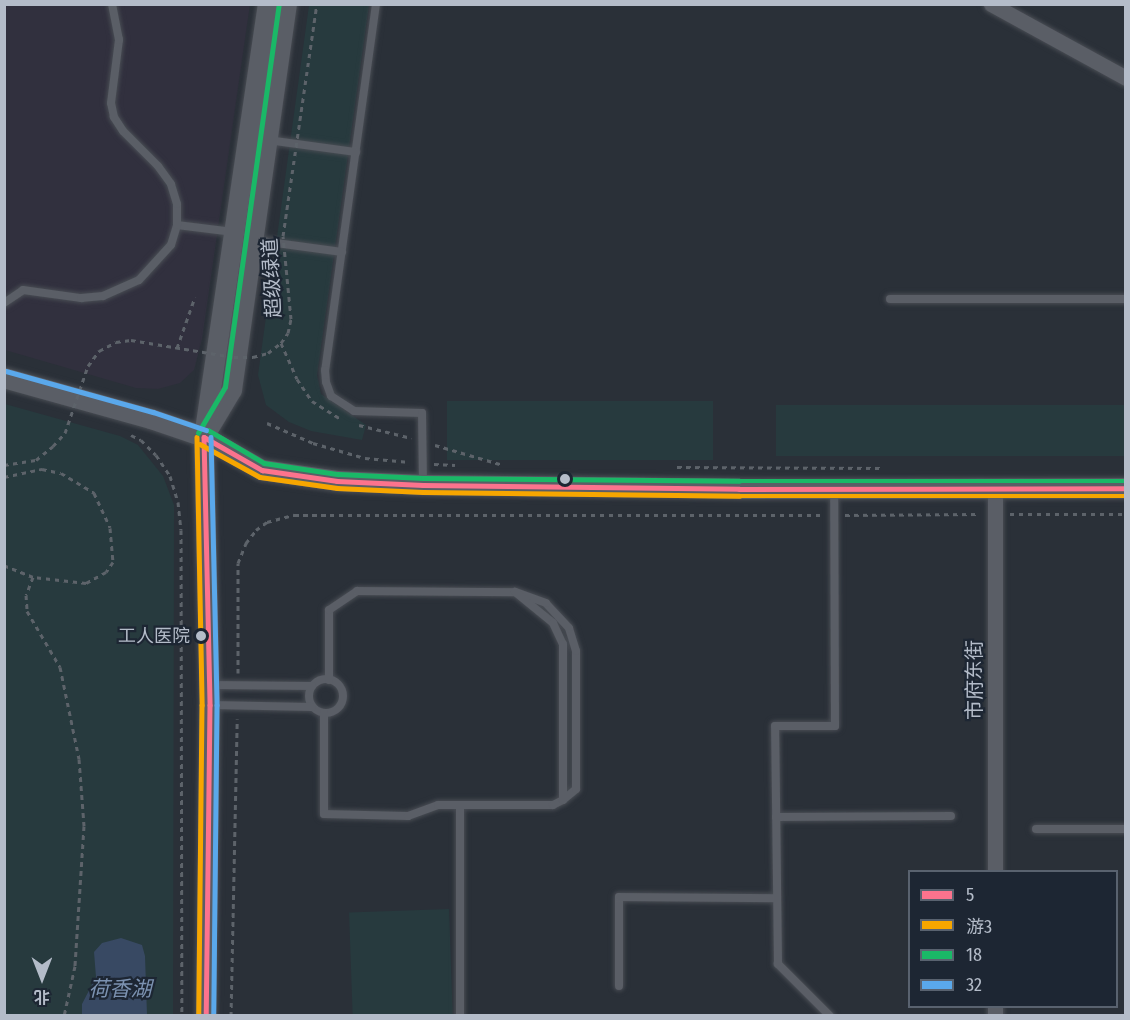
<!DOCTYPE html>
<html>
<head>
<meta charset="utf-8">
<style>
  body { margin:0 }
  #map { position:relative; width:1130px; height:1020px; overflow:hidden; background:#2a3038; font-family:"Fira Sans Condensed","Noto Sans SC",sans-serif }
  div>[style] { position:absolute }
  .medical>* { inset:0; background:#31303e }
  .green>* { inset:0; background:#273a3e; transform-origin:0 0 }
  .water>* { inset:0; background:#384963 }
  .path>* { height:3px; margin-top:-1.5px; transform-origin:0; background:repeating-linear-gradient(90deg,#5d636a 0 4.5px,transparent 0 9px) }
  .roads { filter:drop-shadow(0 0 2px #484c53) drop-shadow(0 0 2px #484c53) }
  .service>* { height:8px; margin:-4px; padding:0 4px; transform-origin:4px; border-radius:4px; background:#5a5e66 }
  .service>.ring { margin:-4px; padding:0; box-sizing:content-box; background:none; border:8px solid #5a5e66; border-radius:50% }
  .minor>* { height:15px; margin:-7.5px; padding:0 7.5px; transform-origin:7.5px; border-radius:7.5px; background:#5a5e66 }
  .tertiary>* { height:20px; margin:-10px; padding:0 10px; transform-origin:10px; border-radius:10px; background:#5a5e66 }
  .path-bridge>* { height:3px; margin-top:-1.5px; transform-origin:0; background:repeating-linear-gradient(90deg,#5d636a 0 4.5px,transparent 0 9px) }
  .bus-1>* { height:4.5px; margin:-2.25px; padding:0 2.25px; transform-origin:2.25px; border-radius:2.25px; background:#fc738d }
  .bus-2>* { height:4.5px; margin:-2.25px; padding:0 2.25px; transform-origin:2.25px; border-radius:2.25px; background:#f7a600 }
  .bus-3>* { height:4.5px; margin:-2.25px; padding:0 2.25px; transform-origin:2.25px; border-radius:2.25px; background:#1ab867 }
  .bus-4>* { height:4.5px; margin:-2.25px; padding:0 2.25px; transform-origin:2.25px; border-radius:2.25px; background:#5aa8eb }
  .dots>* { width:16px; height:16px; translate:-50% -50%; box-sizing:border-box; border:3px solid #1d2633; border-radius:50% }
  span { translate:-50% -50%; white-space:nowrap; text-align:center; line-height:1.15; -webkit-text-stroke:4.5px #1d2633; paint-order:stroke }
  .bus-label { font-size:18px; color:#b4bcc9 }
  .right { translate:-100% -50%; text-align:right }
  .street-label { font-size:20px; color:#b4bcc9 }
  .water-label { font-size:21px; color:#7c92b1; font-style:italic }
  .frame { position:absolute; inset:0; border:6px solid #b4bcc9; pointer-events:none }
  .legend { position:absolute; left:908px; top:870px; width:210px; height:138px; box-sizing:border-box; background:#1d2633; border:2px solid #59626f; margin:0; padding:8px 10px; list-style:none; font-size:18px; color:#b4bcc9 }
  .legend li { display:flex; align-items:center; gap:12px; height:30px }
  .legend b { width:30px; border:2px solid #59626f }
  .north { position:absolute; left:12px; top:948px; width:60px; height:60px; -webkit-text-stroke:4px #1d2633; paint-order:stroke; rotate:180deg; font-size:16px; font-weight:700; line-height:24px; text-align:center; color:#b4bcc9 }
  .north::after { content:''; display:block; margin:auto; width:21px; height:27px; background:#b4bcc9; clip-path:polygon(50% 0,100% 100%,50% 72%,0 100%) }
</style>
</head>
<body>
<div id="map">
  <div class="medical">
    <i style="clip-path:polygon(4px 5px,250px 5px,202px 339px,194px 370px,180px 383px,158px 389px,136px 388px,5px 350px)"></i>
  </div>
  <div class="green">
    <i style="clip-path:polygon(309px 5px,369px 5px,317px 375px,321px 394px,366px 425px,362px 440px,311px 431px,289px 422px,266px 405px,258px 375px)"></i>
    <i style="left:447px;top:401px;width:266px;height:59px"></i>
    <i style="clip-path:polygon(5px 404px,120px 436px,138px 445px,163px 476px,174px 505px,173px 1015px,5px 1015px)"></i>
    <i style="left:776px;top:405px;width:349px;height:51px"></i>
    <i style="left:449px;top:909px;width:106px;height:100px;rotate:88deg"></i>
  </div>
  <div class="water">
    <i style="clip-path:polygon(121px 938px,142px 945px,145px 956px,147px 1015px,82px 1015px,82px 1004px,96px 977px,94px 952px,102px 943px)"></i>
  </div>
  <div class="path">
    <i style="left:281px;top:343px;width:39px;rotate:66deg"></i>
    <i style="left:297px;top:379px;width:27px;rotate:56deg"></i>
    <i style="left:312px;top:401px;width:32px;rotate:32deg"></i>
    <i style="left:177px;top:348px;width:54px;rotate:-70.6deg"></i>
    <i style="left:267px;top:423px;width:50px;rotate:23.5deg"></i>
    <i style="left:313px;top:443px;width:54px;rotate:16.1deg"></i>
    <i style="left:365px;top:458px;width:45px;rotate:5.1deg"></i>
    <i style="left:359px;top:425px;width:54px;rotate:14deg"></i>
    <i style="left:131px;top:435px;width:11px;rotate:27deg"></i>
    <i style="left:141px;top:440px;width:21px;rotate:45deg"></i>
    <i style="left:156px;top:455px;width:25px;rotate:56deg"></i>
    <i style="left:170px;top:476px;width:27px;rotate:73deg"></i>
    <i style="left:178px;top:502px;width:28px;rotate:84deg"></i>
    <i style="left:181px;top:530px;width:486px;rotate:89.9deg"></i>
    <i style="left:435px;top:445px;width:71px;rotate:16.4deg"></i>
    <i style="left:434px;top:464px;width:21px;rotate:3deg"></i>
    <i style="left:677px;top:467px;width:207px;rotate:0.3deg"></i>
    <i style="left:4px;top:477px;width:39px;rotate:-12deg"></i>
    <i style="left:42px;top:469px;width:19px;rotate:12deg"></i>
    <i style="left:61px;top:473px;width:39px;rotate:31deg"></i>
    <i style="left:94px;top:493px;width:38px;rotate:65deg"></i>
    <i style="left:110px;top:528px;width:34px;rotate:85deg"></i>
    <i style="left:113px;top:562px;width:12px;rotate:125deg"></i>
    <i style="left:106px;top:572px;width:23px;rotate:151deg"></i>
    <i style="left:86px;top:583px;width:53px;rotate:-173.5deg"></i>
    <i style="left:33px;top:577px;width:31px;rotate:-158deg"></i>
    <i style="left:1010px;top:514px;width:116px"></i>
    <i style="left:845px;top:515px;width:135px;rotate:-0.4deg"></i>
    <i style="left:33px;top:577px;width:19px;rotate:111deg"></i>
    <i style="left:26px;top:595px;width:16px;rotate:86deg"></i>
    <i style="left:27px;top:611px;width:65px;rotate:59.5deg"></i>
    <i style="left:60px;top:667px;width:94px;rotate:78.3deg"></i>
    <i style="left:79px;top:759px;width:67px;rotate:85.7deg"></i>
    <i style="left:84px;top:826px;width:140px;rotate:93.7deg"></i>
    <i style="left:75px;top:966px;width:51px;rotate:102.4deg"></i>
    <i style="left:238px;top:673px;width:110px;rotate:-90deg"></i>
    <i style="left:238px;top:563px;width:22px;rotate:-68deg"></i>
    <i style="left:246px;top:543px;width:16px;rotate:-52deg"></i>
    <i style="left:256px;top:530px;width:14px;rotate:-36deg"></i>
    <i style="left:267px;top:522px;width:28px;rotate:-15deg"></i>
    <i style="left:294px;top:515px;width:527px"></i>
    <i style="left:231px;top:1016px;width:297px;rotate:-88.8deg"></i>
  </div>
  <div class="roads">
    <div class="service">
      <i style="left:376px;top:4px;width:370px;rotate:97.9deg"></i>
      <i style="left:325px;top:370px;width:12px;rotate:85deg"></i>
      <i style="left:326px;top:382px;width:15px;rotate:70deg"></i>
      <i style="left:331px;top:396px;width:27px;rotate:33deg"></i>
      <i style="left:354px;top:411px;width:68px;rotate:1.7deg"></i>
      <i style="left:422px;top:413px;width:72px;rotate:89.2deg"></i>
      <i style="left:268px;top:140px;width:89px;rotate:7.8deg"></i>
      <i style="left:177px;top:225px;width:57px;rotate:7deg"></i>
      <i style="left:254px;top:240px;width:89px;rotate:7.8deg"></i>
      <i style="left:890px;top:299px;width:236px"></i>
      <i style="left:4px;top:303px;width:23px;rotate:-34deg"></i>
      <i style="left:23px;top:290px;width:59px;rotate:7.9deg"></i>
      <i style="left:81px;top:298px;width:22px;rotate:-5deg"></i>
      <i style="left:103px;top:296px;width:39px;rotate:-24deg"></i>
      <i style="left:139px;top:280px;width:47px;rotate:-47.6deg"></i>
      <i style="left:171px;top:245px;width:21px;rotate:-73deg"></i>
      <i style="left:177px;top:225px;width:21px;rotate:-90deg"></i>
      <i style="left:177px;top:204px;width:21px;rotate:-107deg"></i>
      <i style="left:171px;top:184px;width:22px;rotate:-126deg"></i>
      <i style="left:158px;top:166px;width:49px;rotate:-135deg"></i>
      <i style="left:123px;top:131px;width:17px;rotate:-123deg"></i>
      <i style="left:114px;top:117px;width:14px;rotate:-102deg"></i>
      <i style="left:111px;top:103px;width:64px;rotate:-82.8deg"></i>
      <i style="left:119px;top:40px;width:37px;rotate:-101deg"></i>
      <i class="ring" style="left:309px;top:679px;width:26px;height:26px"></i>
      <i style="left:329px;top:680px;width:70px;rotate:-90deg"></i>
      <i style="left:329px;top:610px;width:34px;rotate:-34deg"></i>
      <i style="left:357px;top:591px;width:158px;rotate:0.4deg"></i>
      <i style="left:212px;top:685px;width:100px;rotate:0.6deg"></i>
      <i style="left:212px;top:705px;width:100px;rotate:1.1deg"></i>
      <i style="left:324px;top:713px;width:101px;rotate:90deg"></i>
      <i style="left:324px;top:814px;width:84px;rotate:1.4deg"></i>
      <i style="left:408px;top:816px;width:32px;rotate:-20deg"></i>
      <i style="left:438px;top:805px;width:115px"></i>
      <i style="left:553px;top:805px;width:11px;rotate:-27deg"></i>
      <i style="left:563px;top:800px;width:17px;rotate:-40deg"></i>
      <i style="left:576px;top:789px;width:138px;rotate:-90deg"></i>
      <i style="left:576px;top:651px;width:24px;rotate:-107deg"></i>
      <i style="left:569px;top:628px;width:34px;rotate:-133deg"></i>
      <i style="left:546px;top:603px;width:33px;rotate:-160deg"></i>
      <i style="left:515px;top:592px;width:49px;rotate:39.2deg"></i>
      <i style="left:553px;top:623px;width:23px;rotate:65deg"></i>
      <i style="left:563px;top:644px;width:156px;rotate:90deg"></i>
      <i style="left:460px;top:805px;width:211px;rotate:90deg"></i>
      <i style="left:776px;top:817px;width:175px;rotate:-0.3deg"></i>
      <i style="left:1036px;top:829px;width:90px"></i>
      <i style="left:619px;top:986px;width:89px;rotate:-90deg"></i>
      <i style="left:619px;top:897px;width:158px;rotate:0.4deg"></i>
      <i style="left:830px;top:1016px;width:74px;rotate:-135deg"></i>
      <i style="left:778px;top:964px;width:238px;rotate:-90.7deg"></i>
      <i style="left:775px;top:726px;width:60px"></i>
      <i style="left:835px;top:726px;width:236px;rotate:-90.2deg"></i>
    </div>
    <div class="minor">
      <i style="left:991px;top:4px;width:154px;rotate:28.7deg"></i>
      <i style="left:995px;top:489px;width:383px;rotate:90deg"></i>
      <i style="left:995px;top:1006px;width:10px;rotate:90deg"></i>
    </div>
    <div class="tertiary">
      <i style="left:4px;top:378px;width:153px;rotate:15.6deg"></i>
      <i style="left:151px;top:419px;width:56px;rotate:18.8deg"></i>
      <i style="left:204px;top:437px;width:67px;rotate:29.6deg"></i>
      <i style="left:262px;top:470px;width:76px;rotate:8.3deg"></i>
      <i style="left:337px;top:481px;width:86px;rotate:2.7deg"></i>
      <i style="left:423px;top:485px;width:316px;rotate:0.7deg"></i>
      <i style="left:739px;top:489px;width:387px;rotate:-0.1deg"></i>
      <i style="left:208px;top:430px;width:47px;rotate:-59deg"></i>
      <i style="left:232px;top:390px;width:390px;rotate:-81.9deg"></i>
      <i style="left:206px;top:1016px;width:311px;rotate:-89.3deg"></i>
      <i style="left:210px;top:705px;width:268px;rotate:-91.3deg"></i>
      <i style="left:204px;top:437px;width:438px;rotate:-81.6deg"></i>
    </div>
  </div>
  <div class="path-bridge">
    <i style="left:4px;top:465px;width:32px;rotate:-9deg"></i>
    <i style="left:36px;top:460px;width:22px;rotate:-39deg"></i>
    <i style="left:53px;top:446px;width:18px;rotate:-47deg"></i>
    <i style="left:65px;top:433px;width:71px;rotate:-71.1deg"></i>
    <i style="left:88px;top:366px;width:19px;rotate:-54deg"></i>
    <i style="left:99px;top:351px;width:19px;rotate:-28deg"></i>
    <i style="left:116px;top:342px;width:15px;rotate:-8deg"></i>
    <i style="left:131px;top:340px;width:104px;rotate:9.4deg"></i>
    <i style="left:234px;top:357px;width:19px"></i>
    <i style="left:253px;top:357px;width:16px;rotate:-15deg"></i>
    <i style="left:268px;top:353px;width:16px;rotate:-38deg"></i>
    <i style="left:281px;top:343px;width:12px;rotate:-55deg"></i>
    <i style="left:288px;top:333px;width:14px;rotate:-78deg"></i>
    <i style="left:291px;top:319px;width:83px;rotate:-95.5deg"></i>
    <i style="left:283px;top:236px;width:234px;rotate:-81.7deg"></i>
  </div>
  <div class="bus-1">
    <i style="left:204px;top:437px;width:67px;rotate:29.6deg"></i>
    <i style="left:262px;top:470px;width:76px;rotate:8.3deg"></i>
    <i style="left:337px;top:481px;width:86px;rotate:2.7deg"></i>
    <i style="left:423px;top:485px;width:316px;rotate:0.7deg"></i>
    <i style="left:739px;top:489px;width:387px;rotate:-0.1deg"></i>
    <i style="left:204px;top:437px;width:268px;rotate:88.7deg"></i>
    <i style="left:210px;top:705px;width:311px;rotate:90.7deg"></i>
  </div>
  <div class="bus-2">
    <i style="left:197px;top:437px;width:268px;rotate:88.9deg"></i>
    <i style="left:202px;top:705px;width:311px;rotate:90.6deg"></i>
    <i style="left:200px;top:444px;width:68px;rotate:28.8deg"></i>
    <i style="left:260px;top:477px;width:78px;rotate:8.1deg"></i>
    <i style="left:337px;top:488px;width:86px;rotate:2.7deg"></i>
    <i style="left:423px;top:492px;width:316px;rotate:0.7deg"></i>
    <i style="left:739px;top:496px;width:387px"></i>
  </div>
  <div class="bus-3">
    <i style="left:208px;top:430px;width:65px;rotate:30.5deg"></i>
    <i style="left:264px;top:463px;width:75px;rotate:8.5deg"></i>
    <i style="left:338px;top:474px;width:85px;rotate:2.7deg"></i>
    <i style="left:423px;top:478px;width:316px;rotate:0.5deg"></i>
    <i style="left:739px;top:481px;width:387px"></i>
    <i style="left:198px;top:433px;width:53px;rotate:-59.6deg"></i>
    <i style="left:225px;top:387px;width:387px;rotate:-82deg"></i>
  </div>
  <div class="bus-4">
    <i style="left:6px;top:371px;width:153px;rotate:15.6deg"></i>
    <i style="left:153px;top:412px;width:56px;rotate:18.8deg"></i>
    <i style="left:211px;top:437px;width:268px;rotate:88.7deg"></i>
    <i style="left:217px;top:705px;width:311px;rotate:90.6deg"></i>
  </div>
  <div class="dots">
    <i style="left:565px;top:479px;background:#b4bcc9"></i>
    <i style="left:201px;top:636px;background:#b4bcc9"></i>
  </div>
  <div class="bus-label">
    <span class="right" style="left:190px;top:636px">工人医院</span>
  </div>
  <div class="street-label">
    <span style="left:272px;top:278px;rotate:-93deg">超级绿道</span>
    <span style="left:974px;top:680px;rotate:-90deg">市府东街</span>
  </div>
  <div class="water-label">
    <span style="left:120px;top:989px">荷香湖</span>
  </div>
  <div class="frame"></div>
  <ul class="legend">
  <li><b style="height:8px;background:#fc738d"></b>5</li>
  <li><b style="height:8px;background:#f7a600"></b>游3</li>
  <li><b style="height:8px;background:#1ab867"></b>18</li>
  <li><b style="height:8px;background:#5aa8eb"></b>32</li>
  </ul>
  <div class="north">北</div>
</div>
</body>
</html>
